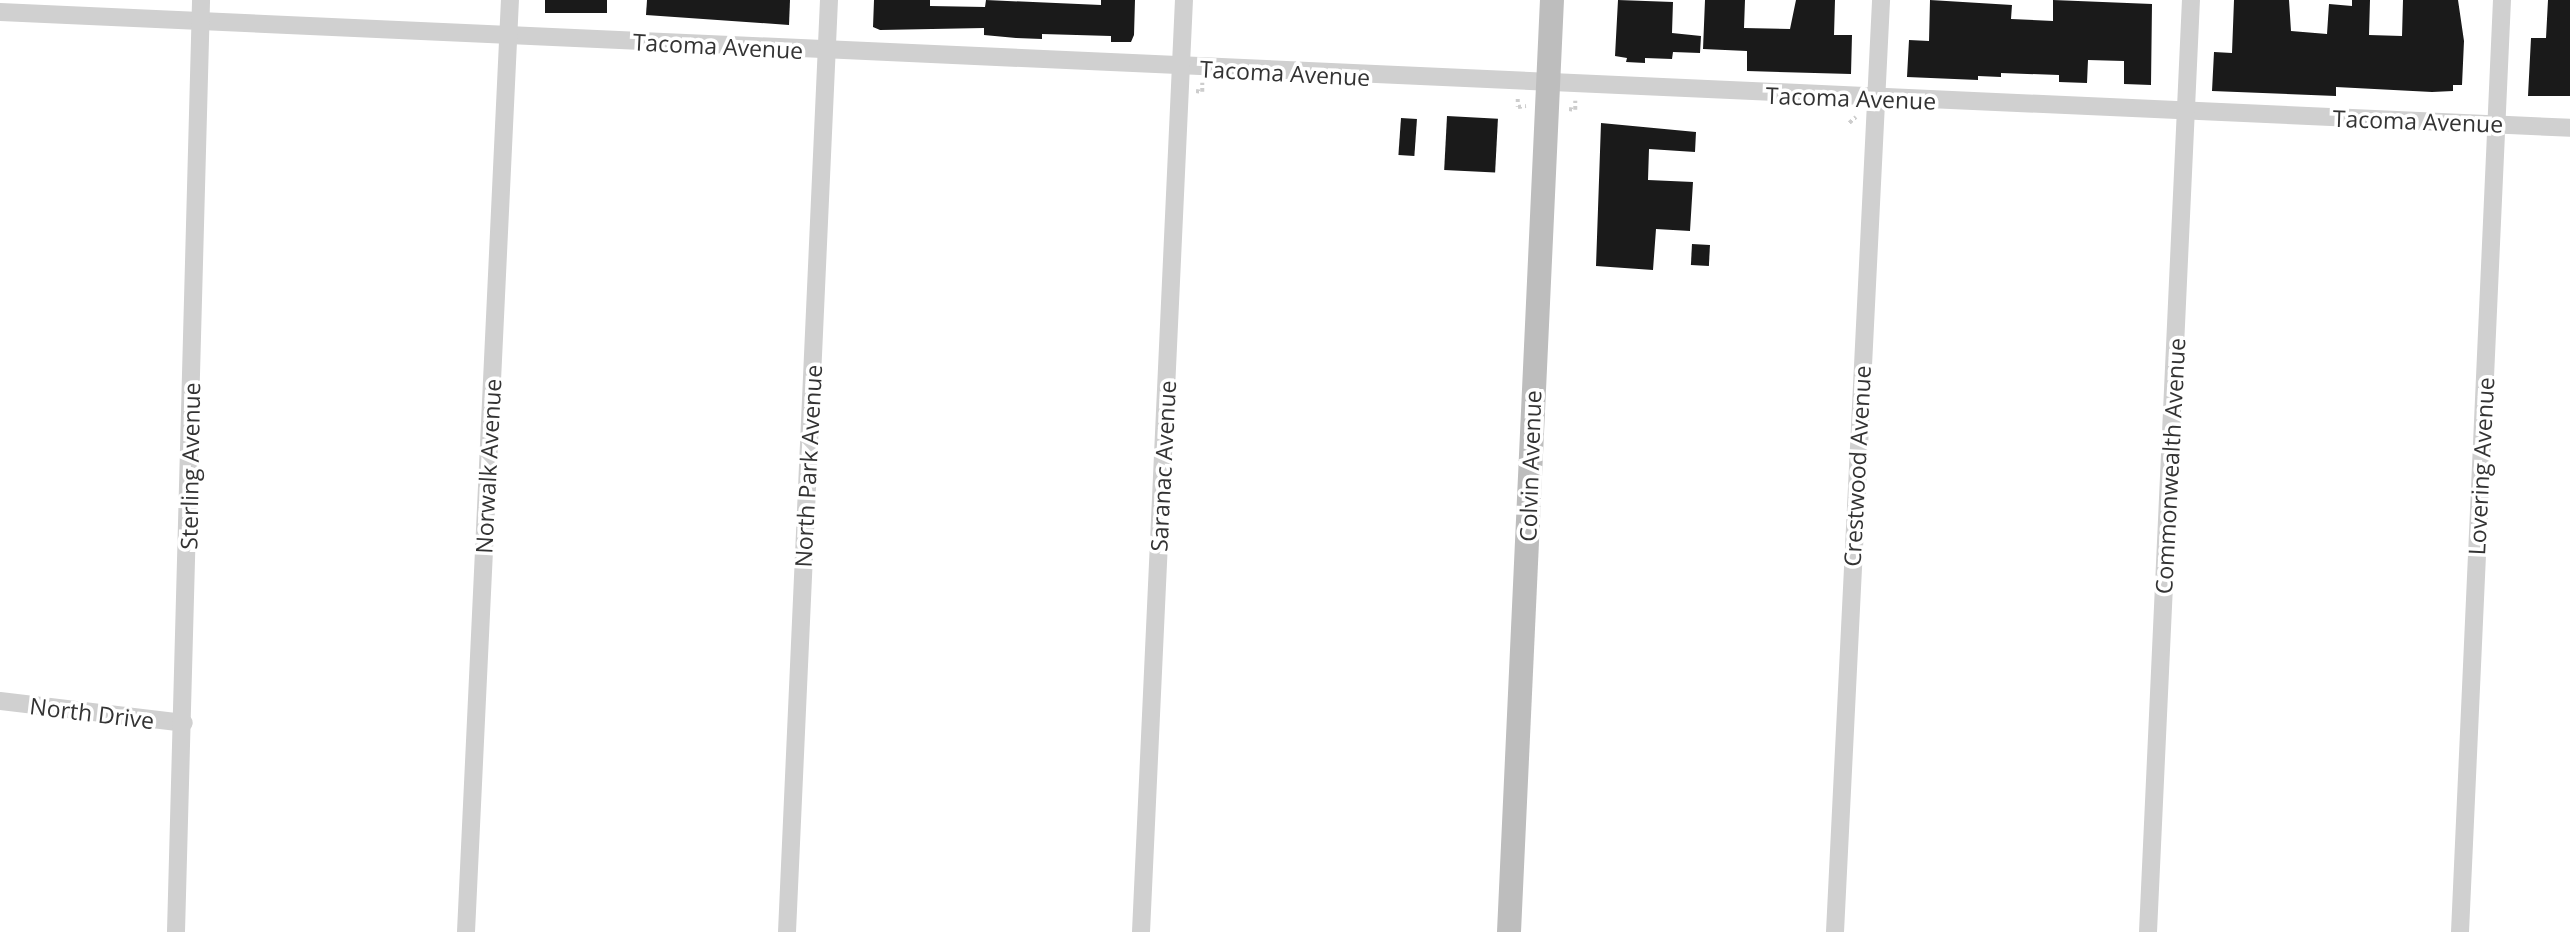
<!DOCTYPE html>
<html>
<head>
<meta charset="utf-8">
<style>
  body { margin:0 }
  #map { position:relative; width:2570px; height:932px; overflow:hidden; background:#fff; font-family:"Open Sans",sans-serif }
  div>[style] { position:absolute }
  .building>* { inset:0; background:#1a1a1a; transform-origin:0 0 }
  .path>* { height:3.5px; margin-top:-1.75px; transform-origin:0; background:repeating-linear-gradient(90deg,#cdcdcd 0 3.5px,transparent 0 7px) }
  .street>* { height:18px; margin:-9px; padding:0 9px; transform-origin:9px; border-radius:9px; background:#d0d0d0 }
  .secondary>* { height:24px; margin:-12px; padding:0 12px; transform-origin:12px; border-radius:12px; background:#bdbdbd }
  span { translate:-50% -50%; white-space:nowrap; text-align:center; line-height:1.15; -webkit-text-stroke:7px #fff; paint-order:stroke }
  .street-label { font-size:23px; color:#333 }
</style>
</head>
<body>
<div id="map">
  <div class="building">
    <i style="left:545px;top:0;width:62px;height:13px"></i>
    <i style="clip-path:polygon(647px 0,790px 0,789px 25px,646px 15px)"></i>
    <i style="clip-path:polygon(874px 0,930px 0,930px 6px,985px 7px,986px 0,1101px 5px,1101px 0,1135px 0,1134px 35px,1131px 42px,1111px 42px,1111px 36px,1042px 34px,1042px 39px,1016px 38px,984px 35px,984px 28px,880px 30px,873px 27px)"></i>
    <i style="clip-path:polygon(1618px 0,1673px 2px,1672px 33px,1701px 36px,1700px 53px,1673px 52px,1672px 59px,1645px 58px,1645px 63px,1626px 62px,1627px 58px,1615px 56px)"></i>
    <i style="clip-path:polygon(1705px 0,1745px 0,1744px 28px,1790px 29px,1796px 0,1835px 0,1834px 35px,1852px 35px,1851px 74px,1747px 71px,1747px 51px,1703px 49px)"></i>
    <i style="clip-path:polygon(1930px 0,2012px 5px,2011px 19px,2053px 21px,2053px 0,2152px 4px,2151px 85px,2124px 84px,2124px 61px,2088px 60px,2087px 83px,2059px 82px,2059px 75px,2001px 73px,2001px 77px,1978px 76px,1978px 80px,1907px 77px,1909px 40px,1929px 41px)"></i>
    <i style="clip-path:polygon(2234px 0,2289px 0,2291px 31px,2327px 34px,2329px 4px,2352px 6px,2352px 0,2370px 0,2369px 35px,2402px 36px,2403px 0,2458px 0,2464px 41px,2462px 85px,2453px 85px,2453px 91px,2432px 92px,2336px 87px,2336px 96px,2212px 91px,2214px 52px,2232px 53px)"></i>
    <i style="clip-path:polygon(2548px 0,2570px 0,2570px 96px,2528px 96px,2531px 38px,2546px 38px)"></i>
    <i style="left:1447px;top:116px;width:51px;height:54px;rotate:3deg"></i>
    <i style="left:1401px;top:118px;width:16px;height:37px;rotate:4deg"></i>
    <i style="clip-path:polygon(1601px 123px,1696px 132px,1695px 152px,1649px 149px,1648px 180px,1693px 182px,1690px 231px,1656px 229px,1653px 270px,1596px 266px)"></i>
    <i style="left:1692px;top:244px;width:18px;height:21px;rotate:3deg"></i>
  </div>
  <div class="path">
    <i style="left:1196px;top:91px;width:6px;rotate:9deg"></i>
    <i style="left:1202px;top:92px;width:9px;rotate:-90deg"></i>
    <i style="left:1518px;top:99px;width:8px;rotate:90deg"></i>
    <i style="left:1518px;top:107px;width:8px;rotate:-7deg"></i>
    <i style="left:1569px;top:109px;width:6px;rotate:9deg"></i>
    <i style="left:1575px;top:110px;width:9px;rotate:-90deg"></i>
    <i style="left:1849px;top:123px;width:9px;rotate:-41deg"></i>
  </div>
  <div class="street">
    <i style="left:0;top:12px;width:2573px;rotate:2.58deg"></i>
    <i style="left:0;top:701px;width:185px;rotate:6.8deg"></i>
    <i style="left:176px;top:932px;width:932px;rotate:-88.46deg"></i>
    <i style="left:466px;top:932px;width:933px;rotate:-87.3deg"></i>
    <i style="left:787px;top:932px;width:933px;rotate:-87.42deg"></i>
    <i style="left:1141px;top:932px;width:933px;rotate:-87.36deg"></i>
    <i style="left:1835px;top:932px;width:933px;rotate:-87.17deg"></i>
    <i style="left:2148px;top:932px;width:933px;rotate:-87.36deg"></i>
    <i style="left:2460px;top:932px;width:933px;rotate:-87.42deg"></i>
  </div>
  <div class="secondary">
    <i style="left:1509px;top:932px;width:933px;rotate:-87.36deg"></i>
  </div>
  <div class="street-label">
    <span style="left:718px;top:46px;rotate:3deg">Tacoma Avenue</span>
    <span style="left:1285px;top:73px;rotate:3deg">Tacoma Avenue</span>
    <span style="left:1851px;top:98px;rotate:2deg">Tacoma Avenue</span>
    <span style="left:2418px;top:121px;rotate:2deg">Tacoma Avenue</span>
    <span style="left:190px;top:466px;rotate:-89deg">Sterling Avenue</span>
    <span style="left:488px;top:466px;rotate:-87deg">Norwalk Avenue</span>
    <span style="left:808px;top:466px;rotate:-87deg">North Park Avenue</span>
    <span style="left:1163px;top:466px;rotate:-87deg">Saranac Avenue</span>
    <span style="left:1530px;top:466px;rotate:-88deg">Colvin Avenue</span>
    <span style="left:1857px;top:466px;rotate:-87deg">Crestwood Avenue</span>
    <span style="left:2170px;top:466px;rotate:-87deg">Commonwealth Avenue</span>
    <span style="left:2481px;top:466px;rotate:-87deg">Lovering Avenue</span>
    <span style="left:92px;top:713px;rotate:7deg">North Drive</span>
  </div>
</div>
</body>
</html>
